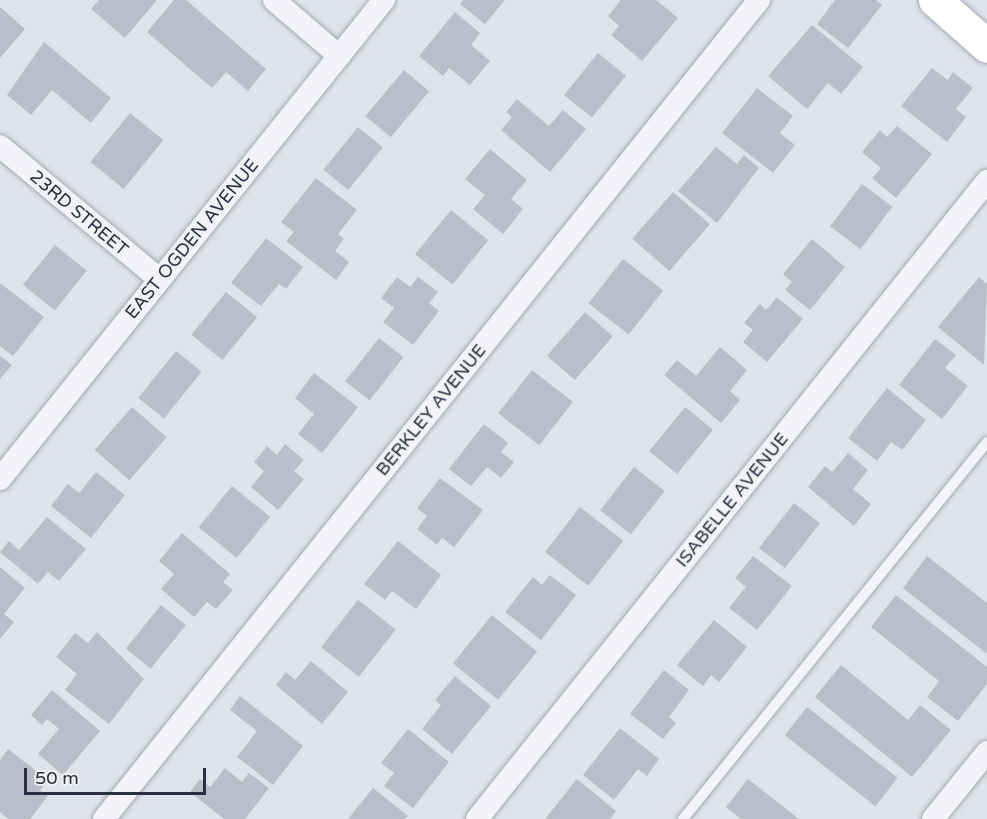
<!DOCTYPE html>
<html>
<head>
<meta charset="utf-8">
<style>
  body { margin:0 }
  #map { position:relative; width:987px; height:819px; overflow:hidden; background:#e0e3ea; font-family:"Varela Round",sans-serif }
  div>[style] { position:absolute }
  .building>* { inset:0; background:#babeca; transform-origin:0 0 }
  .roads { filter:drop-shadow(0 0 2px #a5a9b4) drop-shadow(0 0 2px #a5a9b4) }
  .lane>* { height:10px; margin:-5px; padding:0 5px; transform-origin:5px; border-radius:5px; background:#f3f4f8 }
  .street>* { height:22px; margin:-11px; padding:0 11px; transform-origin:11px; border-radius:11px; background:#f3f4f8 }
  .primary>* { height:33px; margin:-16.5px; padding:0 16.5px; transform-origin:16.5px; border-radius:16.5px; background:#fff }
  span { translate:-50% -50%; white-space:nowrap; text-align:center; line-height:1.15; -webkit-text-stroke:4.5px #f0f2f7; paint-order:stroke }
  .street-label { font-size:18px; color:#282f42 }
  .scale { position:absolute; left:24px; top:768px; width:182px; height:27px; box-sizing:border-box; border:3px solid #282f42; border-top:0; padding-left:8px; font-size:18px; line-height:21px; white-space:nowrap; color:#282f42; -webkit-text-stroke:4px #f0f2f7; paint-order:stroke }
</style>
</head>
<body>
<div id="map">
  <div class="building">
    <i style="clip-path:polygon(99px 0,157px 0,125px 38px,91px 9px)"></i>
    <i style="clip-path:polygon(174px 0,186px 0,266px 69px,248px 91px,226px 72px,212px 88px,147px 32px)"></i>
    <i style="clip-path:polygon(463px 0,505px 0,485px 24px,460px 4px)"></i>
    <i style="clip-path:polygon(621px 0,656px 0,678px 18px,642px 61px,611px 35px,619px 26px,608px 16px)"></i>
    <i style="clip-path:polygon(835px 0,876px 0,882px 5px,848px 48px,817px 24px)"></i>
    <i style="clip-path:polygon(0 7px,25px 29px,0 58px)"></i>
    <i style="clip-path:polygon(455px 12px,480px 33px,471px 45px,490px 61px,470px 85px,449px 68px,443px 76px,419px 56px)"></i>
    <i style="clip-path:polygon(812px 25px,863px 67px,841px 94px,828px 83px,807px 109px,768px 76px)"></i>
    <i style="clip-path:polygon(44px 42px,111px 98px,91px 123px,52px 90px,31px 115px,7px 95px)"></i>
    <i style="left:598px;top:53px;width:36px;height:54px;rotate:39deg"></i>
    <i style="clip-path:polygon(932px 68px,948px 80px,953px 72px,973px 88px,956px 109px,966px 117px,947px 142px,901px 106px)"></i>
    <i style="left:404px;top:70px;width:33px;height:60px;rotate:40deg"></i>
    <i style="clip-path:polygon(757px 88px,793px 116px,780px 133px,795px 145px,773px 173px,722px 133px)"></i>
    <i style="clip-path:polygon(517px 99px,549px 126px,563px 110px,586px 129px,550px 172px,501px 130px,512px 117px,506px 112px)"></i>
    <i style="left:130px;top:113px;width:43px;height:63px;rotate:39deg"></i>
    <i style="clip-path:polygon(897px 126px,932px 154px,896px 198px,872px 178px,881px 168px,862px 152px,880px 130px,887px 137px)"></i>
    <i style="left:358px;top:127px;width:32px;height:55px;rotate:39deg"></i>
    <i style="clip-path:polygon(716px 147px,737px 164px,744px 155px,759px 168px,717px 223px,678px 191px)"></i>
    <i style="clip-path:polygon(490px 149px,527px 180px,511px 199px,523px 209px,503px 234px,473px 209px,485px 195px,465px 179px)"></i>
    <i style="clip-path:polygon(316px 178px,357px 210px,338px 234px,344px 239px,335px 251px,349px 262px,336px 280px,286px 241px,294px 232px,281px 222px)"></i>
    <i style="left:862px;top:184px;width:38px;height:53px;rotate:37deg"></i>
    <i style="left:673px;top:192px;width:49px;height:62px;rotate:41deg"></i>
    <i style="left:451px;top:210px;width:48px;height:57px;rotate:39deg"></i>
    <i style="clip-path:polygon(266px 238px,303px 267px,286px 289px,279px 284px,261px 306px,231px 283px)"></i>
    <i style="clip-path:polygon(812px 239px,845px 267px,810px 310px,785px 290px,792px 282px,783px 274px)"></i>
    <i style="left:55px;top:245px;width:41px;height:51px;rotate:39deg"></i>
    <i style="left:623px;top:259px;width:51px;height:56px;rotate:38deg"></i>
    <i style="clip-path:polygon(397px 277px,410px 287px,418px 277px,438px 292px,429px 303px,439px 311px,413px 345px,383px 322px,394px 308px,381px 298px)"></i>
    <i style="clip-path:polygon(979px 277px,987px 284px,984px 365px,938px 327px)"></i>
    <i style="clip-path:polygon(0 283px,44px 317px,13px 356px,0 346px)"></i>
    <i style="left:226px;top:292px;width:40px;height:55px;rotate:39deg"></i>
    <i style="clip-path:polygon(777px 297px,803px 319px,767px 362px,743px 342px,753px 330px,744px 323px,760px 304px,766px 310px)"></i>
    <i style="left:585px;top:312px;width:37px;height:58px;rotate:41deg"></i>
    <i style="left:379px;top:338px;width:31px;height:55px;rotate:38deg"></i>
    <i style="clip-path:polygon(935px 339px,956px 355px,945px 368px,968px 386px,942px 419px,899px 385px)"></i>
    <i style="clip-path:polygon(720px 347px,747px 370px,730px 391px,740px 400px,721px 423px,664px 375px,677px 360px,696px 376px)"></i>
    <i style="left:176px;top:351px;width:33px;height:60px;rotate:39deg"></i>
    <i style="clip-path:polygon(0 356px,12px 365px,0 379px)"></i>
    <i style="left:532px;top:370px;width:52px;height:55px;rotate:38deg"></i>
    <i style="clip-path:polygon(314px 373px,358px 407px,322px 453px,298px 434px,314px 414px,295px 398px)"></i>
    <i style="clip-path:polygon(887px 388px,926px 420px,902px 450px,891px 442px,877px 461px,848px 438px)"></i>
    <i style="left:132px;top:407px;width:46px;height:57px;rotate:41deg"></i>
    <i style="left:685px;top:407px;width:36px;height:57px;rotate:39deg"></i>
    <i style="clip-path:polygon(484px 424px,508px 443px,501px 452px,514px 462px,501px 478px,487px 467px,471px 486px,449px 469px)"></i>
    <i style="clip-path:polygon(285px 444px,304px 460px,294px 471px,304px 479px,278px 510px,251px 487px,264px 471px,254px 462px,267px 446px,277px 455px)"></i>
    <i style="clip-path:polygon(848px 453px,868px 470px,853px 489px,871px 504px,854px 526px,808px 487px,825px 466px,832px 472px)"></i>
    <i style="left:634px;top:467px;width:39px;height:55px;rotate:38deg"></i>
    <i style="clip-path:polygon(96px 472px,125px 495px,91px 538px,51px 506px,68px 484px,79px 493px)"></i>
    <i style="clip-path:polygon(440px 478px,483px 510px,454px 547px,442px 538px,437px 545px,417px 529px,427px 516px,417px 508px)"></i>
    <i style="left:232px;top:486px;width:49px;height:53px;rotate:39deg"></i>
    <i style="left:794px;top:503px;width:33px;height:57px;rotate:38deg"></i>
    <i style="left:580px;top:507px;width:55px;height:57px;rotate:38deg"></i>
    <i style="clip-path:polygon(47px 517px,86px 549px,59px 581px,48px 572px,38px 584px,0 552px,9px 541px,19px 550px)"></i>
    <i style="clip-path:polygon(182px 533px,230px 574px,223px 582px,233px 590px,216px 609px,207px 602px,194px 617px,161px 589px,174px 574px,159px 561px)"></i>
    <i style="clip-path:polygon(398px 541px,441px 575px,416px 609px,392px 591px,385px 600px,364px 584px)"></i>
    <i style="clip-path:polygon(753px 556px,792px 586px,757px 630px,729px 608px,746px 587px,735px 578px)"></i>
    <i style="clip-path:polygon(927px 556px,987px 603px,987px 654px,903px 588px)"></i>
    <i style="clip-path:polygon(0 567px,25px 588px,4px 614px,14px 622px,0 639px)"></i>
    <i style="clip-path:polygon(550px 575px,576px 595px,541px 640px,505px 612px,533px 577px,542px 585px)"></i>
    <i style="clip-path:polygon(896px 595px,987px 667px,987px 684px,958px 721px,927px 697px,939px 681px,871px 627px)"></i>
    <i style="left:358px;top:600px;width:48px;height:60px;rotate:38deg"></i>
    <i style="left:161px;top:605px;width:32px;height:56px;rotate:39deg"></i>
    <i style="left:492px;top:615px;width:58px;height:62px;rotate:39deg"></i>
    <i style="clip-path:polygon(714px 620px,747px 647px,719px 682px,711px 675px,703px 686px,677px 665px)"></i>
    <i style="clip-path:polygon(97px 632px,144px 679px,109px 724px,65px 690px,77px 674px,56px 657px,75px 633px,88px 643px)"></i>
    <i style="clip-path:polygon(311px 661px,348px 692px,322px 724px,276px 685px,286px 672px,295px 680px)"></i>
    <i style="clip-path:polygon(841px 665px,908px 720px,920px 705px,951px 730px,912px 777px,815px 697px)"></i>
    <i style="clip-path:polygon(664px 670px,689px 690px,669px 717px,676px 723px,663px 739px,630px 714px)"></i>
    <i style="clip-path:polygon(455px 676px,491px 706px,452px 754px,422px 729px,441px 705px,435px 700px)"></i>
    <i style="clip-path:polygon(52px 690px,100px 731px,63px 775px,38px 754px,59px 729px,47px 719px,42px 725px,31px 715px)"></i>
    <i style="clip-path:polygon(240px 696px,303px 746px,273px 785px,237px 757px,257px 731px,230px 710px)"></i>
    <i style="left:807px;top:707px;width:115px;height:36px;rotate:38deg"></i>
    <i style="clip-path:polygon(620px 728px,659px 759px,647px 776px,638px 769px,614px 800px,583px 775px)"></i>
    <i style="clip-path:polygon(408px 729px,449px 762px,413px 808px,384px 786px,394px 773px,381px 763px)"></i>
    <i style="clip-path:polygon(8px 749px,48px 780px,40px 790px,48px 796px,30px 819px,8px 819px,0 812px,0 760px)"></i>
    <i style="clip-path:polygon(225px 768px,242px 782px,249px 773px,269px 788px,245px 819px,224px 819px,190px 792px,200px 779px,210px 787px)"></i>
    <i style="clip-path:polygon(577px 779px,616px 811px,610px 819px,545px 819px)"></i>
    <i style="clip-path:polygon(748px 779px,799px 819px,741px 819px,726px 807px)"></i>
    <i style="clip-path:polygon(373px 788px,408px 816px,405px 819px,348px 819px)"></i>
  </div>
  <div class="roads">
    <div class="lane">
      <i style="left:683px;top:819px;width:484px;rotate:-51.1deg"></i>
    </div>
    <div class="street">
      <i style="left:274px;top:0;width:86px;rotate:40.7deg"></i>
      <i style="left:0;top:146px;width:207px;rotate:39.9deg"></i>
      <i style="left:0;top:479px;width:614px;rotate:-51.28deg"></i>
      <i style="left:104px;top:819px;width:1049px;rotate:-51.35deg"></i>
      <i style="left:477px;top:819px;width:817px;rotate:-51.36deg"></i>
      <i style="left:933px;top:819px;width:86px;rotate:-51.1deg"></i>
    </div>
    <div class="primary">
      <i style="left:935px;top:0;width:69px;rotate:41.5deg"></i>
    </div>
  </div>
  <div class="street-label">
    <span style="left:79px;top:213px;rotate:40deg">23RD STREET</span>
    <span style="left:192px;top:239px;rotate:-51deg">EAST OGDEN AVENUE</span>
    <span style="left:431px;top:410px;rotate:-51deg">BERKLEY AVENUE</span>
    <span style="left:732px;top:500px;rotate:-51deg">ISABELLE AVENUE</span>
  </div>
  <div class="scale">50 m</div>
</div>
</body>
</html>
